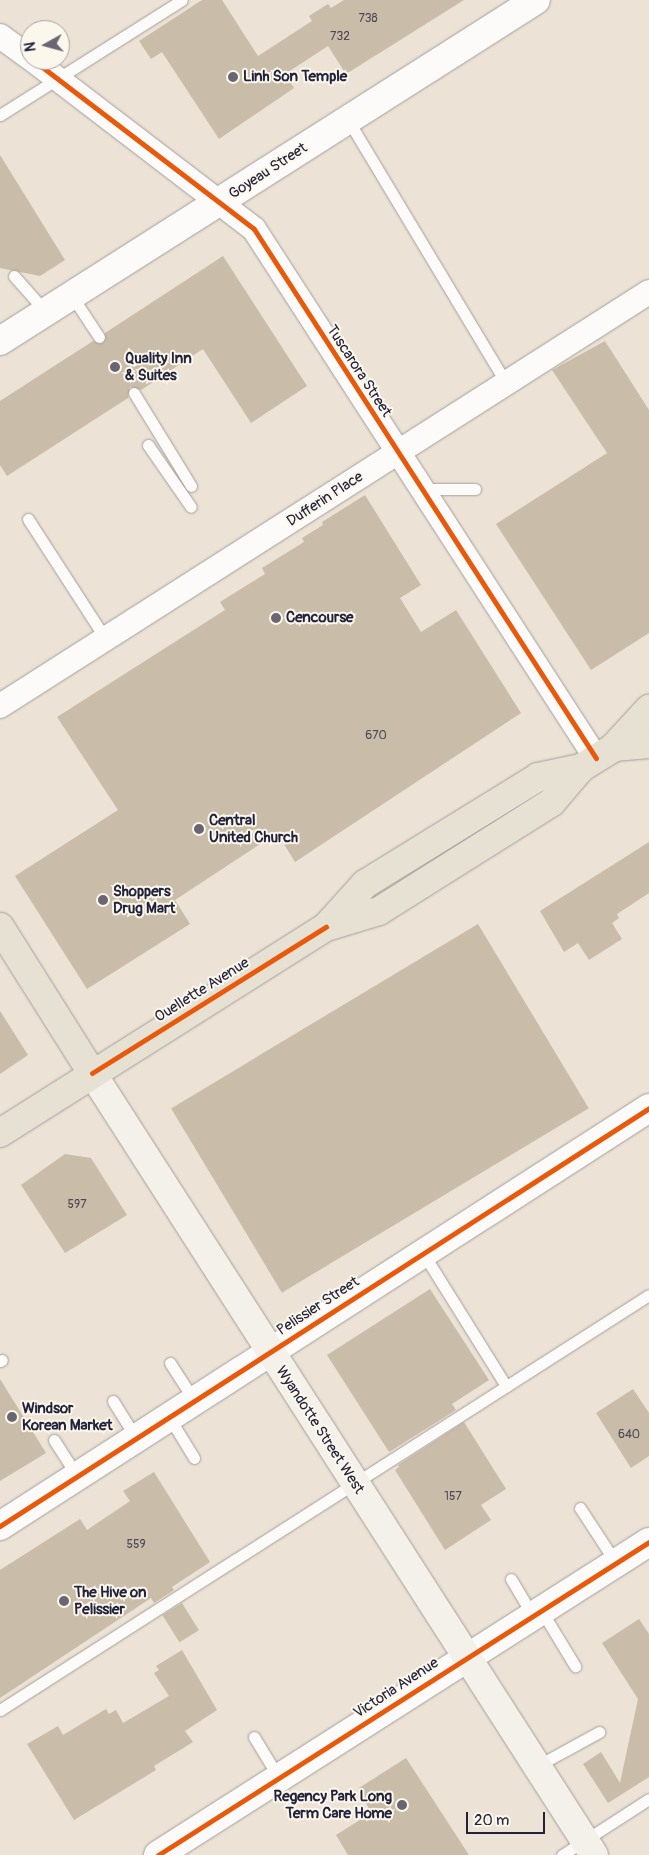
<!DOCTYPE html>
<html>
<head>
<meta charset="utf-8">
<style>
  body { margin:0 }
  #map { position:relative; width:649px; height:1855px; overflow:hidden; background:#ece2d5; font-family:Pangolin,sans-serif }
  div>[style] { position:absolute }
  .building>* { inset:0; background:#c9bca9; transform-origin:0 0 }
  .roads { filter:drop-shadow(0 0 1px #a49f9b) drop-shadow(0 0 1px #a49f9b) }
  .service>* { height:11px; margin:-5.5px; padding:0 5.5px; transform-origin:5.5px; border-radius:5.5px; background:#fcfbf9 }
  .minor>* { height:24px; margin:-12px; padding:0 12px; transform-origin:12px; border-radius:12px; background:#fcfbf9 }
  .tertiary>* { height:28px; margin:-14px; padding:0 14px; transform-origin:14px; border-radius:14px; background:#fcfbf9 }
  .secondary>* { height:28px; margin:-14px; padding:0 14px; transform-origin:14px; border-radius:14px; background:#f4f0ea }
  .primary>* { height:28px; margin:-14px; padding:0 14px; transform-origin:14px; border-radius:14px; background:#e7e1d4 }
  .cycleway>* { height:5px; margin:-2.5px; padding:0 2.5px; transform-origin:2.5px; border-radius:2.5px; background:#e8590c }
  .dots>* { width:14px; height:14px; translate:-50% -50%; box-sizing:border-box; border:2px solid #fbf7ec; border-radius:50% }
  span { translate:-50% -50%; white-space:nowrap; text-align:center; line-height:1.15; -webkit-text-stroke:4px #fbf7ec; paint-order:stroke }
  .number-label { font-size:12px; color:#4c4856 }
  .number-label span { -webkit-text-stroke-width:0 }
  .poi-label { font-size:15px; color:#22223b; font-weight:700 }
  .left { translate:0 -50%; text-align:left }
  .right { translate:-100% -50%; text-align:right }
  .street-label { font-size:15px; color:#22223b }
  .north { position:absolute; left:20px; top:20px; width:50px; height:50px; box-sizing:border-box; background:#fbf7ec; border:1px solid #a4a2a5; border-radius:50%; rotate:263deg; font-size:14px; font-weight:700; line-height:20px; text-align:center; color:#22223b }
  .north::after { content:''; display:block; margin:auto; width:18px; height:22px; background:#696571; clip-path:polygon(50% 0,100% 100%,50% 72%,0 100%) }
  .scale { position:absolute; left:466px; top:1812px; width:79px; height:22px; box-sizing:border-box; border:2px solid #22223b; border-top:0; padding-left:6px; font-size:15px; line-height:18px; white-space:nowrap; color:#22223b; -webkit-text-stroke:4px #fbf7ec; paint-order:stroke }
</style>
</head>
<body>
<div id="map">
  <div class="building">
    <i style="clip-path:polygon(202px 0,222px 0,258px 56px,312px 21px,309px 16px,328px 4px,331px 8px,344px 0,464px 0,346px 74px,328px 46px,285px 74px,294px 88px,219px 139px,162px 52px,151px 59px,139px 41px)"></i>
    <i style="clip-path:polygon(0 155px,65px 260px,40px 276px,0 268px)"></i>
    <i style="clip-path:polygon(223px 256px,307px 386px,251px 423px,203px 349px,141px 390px,130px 387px,128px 398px,7px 476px,0 465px,0 401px,93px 341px,103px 343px,105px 333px)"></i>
    <i style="clip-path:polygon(605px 341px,649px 410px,649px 633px,591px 670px,496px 524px,607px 453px,552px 370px)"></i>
    <i style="clip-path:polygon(365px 495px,421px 585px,400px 598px,421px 632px,456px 610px,521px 713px,295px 862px,277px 833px,175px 900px,190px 924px,87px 989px,15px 876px,118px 810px,57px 717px,225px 610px,220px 602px,265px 574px,262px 568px,304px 542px,302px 538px,323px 525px,322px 522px)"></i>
    <i style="clip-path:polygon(649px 842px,649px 893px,617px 914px,619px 918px,612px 923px,622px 939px,589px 960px,578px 943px,564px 952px,540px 911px)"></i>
    <i style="left:478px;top:924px;width:215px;height:358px;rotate:59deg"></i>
    <i style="clip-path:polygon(0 1011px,28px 1055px,0 1074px)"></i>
    <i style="clip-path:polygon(65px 1154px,91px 1158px,127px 1215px,65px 1253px,21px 1185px)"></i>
    <i style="clip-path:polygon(430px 1289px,489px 1380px,452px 1404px,456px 1410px,389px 1452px,327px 1355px)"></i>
    <i style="clip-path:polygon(0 1379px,46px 1453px,0 1481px)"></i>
    <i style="clip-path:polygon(633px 1389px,649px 1413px,649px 1456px,631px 1468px,596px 1413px)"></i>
    <i style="clip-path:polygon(464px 1422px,506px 1489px,481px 1505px,491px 1520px,445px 1550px,395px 1470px,399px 1467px,398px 1465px)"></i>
    <i style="clip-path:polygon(154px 1472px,210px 1562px,172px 1587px,174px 1590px,154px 1603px,151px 1598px,0 1698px,0 1570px,80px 1519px,87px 1530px,130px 1501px,123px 1491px)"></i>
    <i style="left:182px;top:1603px;width:32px;height:23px;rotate:58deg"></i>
    <i style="clip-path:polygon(639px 1619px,649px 1634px,649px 1777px,608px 1803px,583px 1764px,601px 1752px,620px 1783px,638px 1699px,602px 1643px)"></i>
    <i style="clip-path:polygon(182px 1650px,217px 1710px,185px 1731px,193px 1742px,154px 1766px,156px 1770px,74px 1820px,27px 1744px,58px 1726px,63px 1735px,106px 1709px,109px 1714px,116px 1710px,123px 1723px,169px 1696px,154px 1673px,159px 1670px,156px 1666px)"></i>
    <i style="clip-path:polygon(406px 1758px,469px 1855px,348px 1855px,336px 1835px,371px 1813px,359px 1788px)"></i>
  </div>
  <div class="roads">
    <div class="service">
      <i style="left:0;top:115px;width:215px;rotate:-32.3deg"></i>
      <i style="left:348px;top:120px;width:307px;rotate:59deg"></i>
      <i style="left:14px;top:276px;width:48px;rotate:48.4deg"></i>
      <i style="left:72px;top:296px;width:49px;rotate:56.6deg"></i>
      <i style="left:134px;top:393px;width:109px;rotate:58.5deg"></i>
      <i style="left:148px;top:445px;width:75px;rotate:55.3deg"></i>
      <i style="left:422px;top:489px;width:53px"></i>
      <i style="left:28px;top:519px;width:142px;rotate:57.1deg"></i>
      <i style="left:423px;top:1253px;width:157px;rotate:58deg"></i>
      <i style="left:0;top:1361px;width:2px;rotate:-27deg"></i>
      <i style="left:170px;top:1363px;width:44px;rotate:57deg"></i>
      <i style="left:113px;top:1401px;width:44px;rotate:58.1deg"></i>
      <i style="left:169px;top:1417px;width:48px;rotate:58.6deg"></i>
      <i style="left:54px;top:1440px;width:43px;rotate:57.4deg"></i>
      <i style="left:580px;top:1508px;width:66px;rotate:56.8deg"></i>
      <i style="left:511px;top:1579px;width:43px;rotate:59.3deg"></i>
      <i style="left:541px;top:1610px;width:66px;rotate:58.7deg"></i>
      <i style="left:0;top:1710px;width:770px;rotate:-32.6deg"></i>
      <i style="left:254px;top:1737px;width:48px;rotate:58.6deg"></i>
      <i style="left:537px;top:1766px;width:71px;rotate:-28.7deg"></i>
      <i style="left:562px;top:1855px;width:103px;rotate:-32.8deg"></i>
    </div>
    <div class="minor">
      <i style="left:0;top:36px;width:37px;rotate:36deg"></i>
      <i style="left:33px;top:60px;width:278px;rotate:37.4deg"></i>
      <i style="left:254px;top:229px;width:630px;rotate:57.12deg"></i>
      <i style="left:0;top:706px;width:770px;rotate:-32.53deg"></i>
    </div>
    <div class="tertiary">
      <i style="left:0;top:341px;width:635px;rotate:-32.46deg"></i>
      <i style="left:0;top:1526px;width:772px;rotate:-32.78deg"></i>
      <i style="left:158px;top:1855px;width:582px;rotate:-32.52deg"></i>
    </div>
    <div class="secondary">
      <i style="left:92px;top:1073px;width:929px;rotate:57.3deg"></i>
    </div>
    <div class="primary">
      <i style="left:614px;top:747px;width:35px;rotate:-5deg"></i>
      <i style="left:327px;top:926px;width:57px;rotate:-47.9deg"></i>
      <i style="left:365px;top:884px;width:203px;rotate:-31.7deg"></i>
      <i style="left:538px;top:777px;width:44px;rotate:-11.8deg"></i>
      <i style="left:0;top:927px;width:173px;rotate:57.8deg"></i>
      <i style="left:0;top:1133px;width:386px;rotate:-32.3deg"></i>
      <i style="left:326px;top:927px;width:55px;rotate:-16.8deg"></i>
      <i style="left:379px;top:911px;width:204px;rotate:-32.2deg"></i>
      <i style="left:552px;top:802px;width:45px;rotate:-49.5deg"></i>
      <i style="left:581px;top:768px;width:39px;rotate:-32deg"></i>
      <i style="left:614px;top:747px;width:52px;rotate:-47.4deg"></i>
    </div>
  </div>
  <div class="cycleway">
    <i style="left:33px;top:60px;width:278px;rotate:37.4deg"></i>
    <i style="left:254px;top:229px;width:630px;rotate:57.12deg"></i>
    <i style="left:92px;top:1073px;width:276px;rotate:-32deg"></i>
    <i style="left:0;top:1526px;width:772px;rotate:-32.78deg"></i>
    <i style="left:158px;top:1855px;width:582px;rotate:-32.52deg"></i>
  </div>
  <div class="dots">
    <i style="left:233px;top:77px;background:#696571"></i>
    <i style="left:115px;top:367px;background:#696571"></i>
    <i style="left:276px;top:618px;background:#696571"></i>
    <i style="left:199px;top:829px;background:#696571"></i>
    <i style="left:103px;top:900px;background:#696571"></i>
    <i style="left:12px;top:1417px;background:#696571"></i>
    <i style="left:64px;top:1601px;background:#696571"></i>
    <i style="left:402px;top:1805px;background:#696571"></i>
  </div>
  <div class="number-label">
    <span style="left:368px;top:19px">738</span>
    <span style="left:340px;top:37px">732</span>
    <span style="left:376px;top:736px">670</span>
    <span style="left:77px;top:1205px">597</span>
    <span style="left:629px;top:1435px">640</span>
    <span style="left:453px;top:1497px">157</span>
    <span style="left:136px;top:1545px">559</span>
  </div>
  <div class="poi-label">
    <span class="left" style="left:243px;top:77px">Linh Son Temple</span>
    <span class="left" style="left:125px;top:367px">Quality Inn<br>&amp; Suites</span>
    <span class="left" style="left:286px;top:618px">Cencourse</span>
    <span class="left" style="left:209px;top:829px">Central<br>United Church</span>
    <span class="left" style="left:113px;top:900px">Shoppers<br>Drug Mart</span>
    <span class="left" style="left:22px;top:1417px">Windsor<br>Korean Market</span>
    <span class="left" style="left:74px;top:1601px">The Hive on<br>Pelissier</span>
    <span class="right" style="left:392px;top:1805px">Regency Park Long<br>Term Care Home</span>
  </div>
  <div class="street-label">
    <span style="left:268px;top:171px;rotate:-33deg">Goyeau Street</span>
    <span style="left:359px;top:371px;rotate:57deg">Tuscarora Street</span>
    <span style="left:325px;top:499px;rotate:-33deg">Dufferin Place</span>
    <span style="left:202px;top:990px;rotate:-32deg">Ouellette Avenue</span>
    <span style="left:318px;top:1306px;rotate:-33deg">Pelissier Street</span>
    <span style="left:320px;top:1430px;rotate:57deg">Wyandotte Street West</span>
    <span style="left:396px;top:1688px;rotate:-33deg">Victoria Avenue</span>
  </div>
  <div class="north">N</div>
  <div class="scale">20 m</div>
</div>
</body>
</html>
